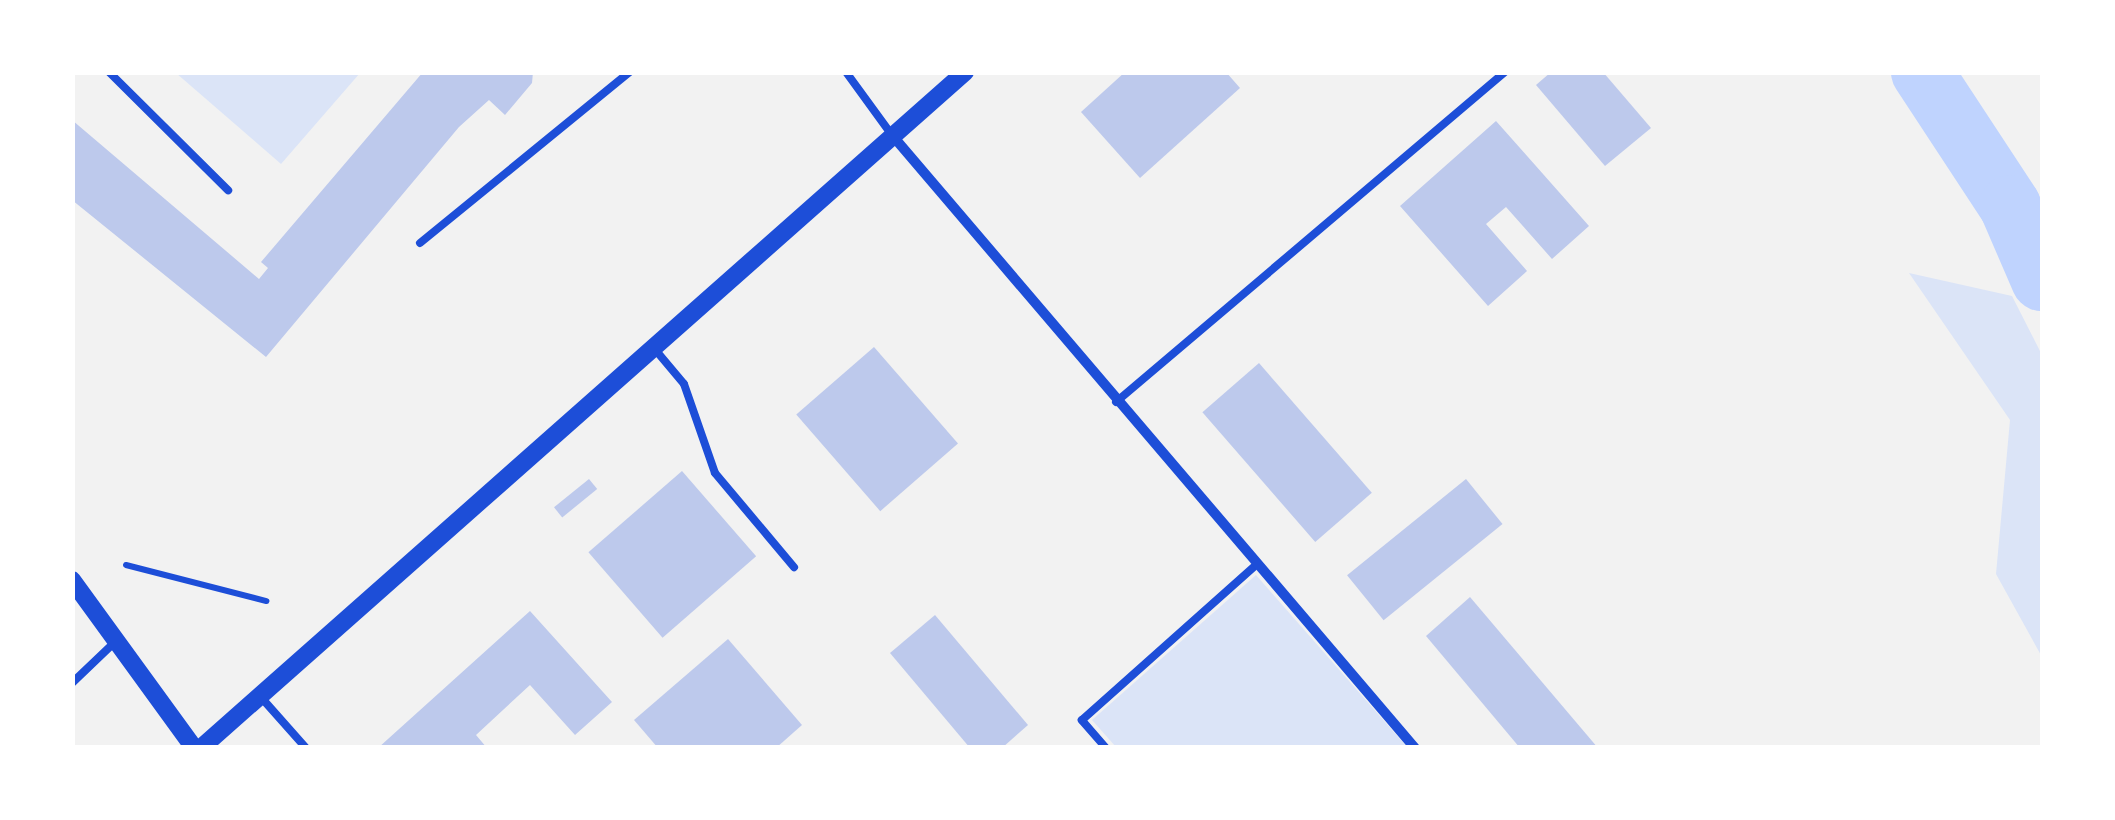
<!DOCTYPE html>
<html>
<head>
<meta charset="utf-8">
<style>
  body { margin:0 }
  #map { position:relative; width:2115px; height:820px; overflow:hidden; background:#f2f2f2; font-family:"DM Sans",sans-serif }
  div>[style] { position:absolute }
  .green>* { inset:0; background:#dbe4f7 }
  .river>* { height:62px; margin:-31px; padding:0 31px; transform-origin:31px; border-radius:31px; background:#bfd3fe }
  .building>* { inset:0; background:#bdc9ec; transform-origin:0 0 }
  .path>* { height:6px; margin:-3px; padding:0 3px; transform-origin:3px; border-radius:3px; background:#1d4ed8 }
  .service>* { height:8px; margin:-4px; padding:0 4px; transform-origin:4px; border-radius:4px; background:#1d4ed8 }
  .minor>* { height:10px; margin:-5px; padding:0 5px; transform-origin:5px; border-radius:5px; background:#1d4ed8 }
  .tertiary>* { height:18px; margin:-9px; padding:0 9px; transform-origin:9px; border-radius:9px; background:#1d4ed8 }
  span { translate:-50% -50%; white-space:nowrap; text-align:center; line-height:1.15; -webkit-text-stroke:8px #fff; paint-order:stroke }
  .frame { position:absolute; inset:0; border:75px solid #fff; pointer-events:none }
</style>
</head>
<body>
<div id="map">
  <div class="green">
    <i style="clip-path:polygon(176px 73px,360px 73px,281px 164px)"></i>
    <i style="clip-path:polygon(1909px 273px,2012px 296px,2042px 355px,2042px 657px,1996px 574px,2010px 420px)"></i>
    <i style="clip-path:polygon(1256px 575px,1407px 747px,1116px 747px,1092px 720px)"></i>
  </div>
  <div class="river">
    <i style="left:1922px;top:72px;width:160px;rotate:56.7deg"></i>
    <i style="left:2010px;top:206px;width:81px;rotate:66.6deg"></i>
  </div>
  <div class="building">
    <i style="clip-path:polygon(423px 72px,533px 72px,532px 83px,505px 115px,489px 100px,459px 127px,266px 357px,72px 200px,72px 120px,259px 279px,268px 268px,261px 262px)"></i>
    <i style="clip-path:polygon(1125px 72px,1226px 72px,1240px 88px,1140px 178px,1081px 112px)"></i>
    <i style="clip-path:polygon(1551px 72px,1603px 72px,1651px 128px,1605px 166px,1536px 85px)"></i>
    <i style="clip-path:polygon(1496px 121px,1589px 226px,1552px 259px,1506px 207px,1486px 224px,1527px 271px,1488px 306px,1400px 206px)"></i>
    <i style="left:874px;top:347px;width:128px;height:103px;rotate:49deg"></i>
    <i style="left:1259px;top:363px;width:172px;height:75px;rotate:49deg"></i>
    <i style="left:682px;top:471px;width:113px;height:124px;rotate:49deg"></i>
    <i style="left:589px;top:479px;width:13px;height:45px;rotate:51deg"></i>
    <i style="left:1466px;top:479px;width:58px;height:153px;rotate:51deg"></i>
    <i style="clip-path:polygon(1470px 597px,1598px 748px,1520px 748px,1426px 636px)"></i>
    <i style="clip-path:polygon(530px 611px,612px 702px,575px 735px,530px 685px,476px 735px,487px 748px,378px 748px)"></i>
    <i style="clip-path:polygon(935px 615px,1028px 725px,1002px 748px,970px 748px,890px 653px)"></i>
    <i style="clip-path:polygon(728px 639px,802px 725px,776px 748px,658px 748px,634px 720px)"></i>
  </div>
  <div class="path">
    <i style="left:126px;top:565px;width:145px;rotate:14.4deg"></i>
  </div>
  <div class="service">
    <i style="left:109px;top:72px;width:168px;rotate:44.8deg"></i>
    <i style="left:846px;top:72px;width:78px;rotate:53.9deg"></i>
    <i style="left:420px;top:243px;width:271px;rotate:-39.2deg"></i>
    <i style="left:653px;top:347px;width:48px;rotate:50deg"></i>
    <i style="left:684px;top:384px;width:94px;rotate:70.8deg"></i>
    <i style="left:715px;top:473px;width:123px;rotate:50deg"></i>
    <i style="left:1116px;top:402px;width:510px;rotate:-40.31deg"></i>
    <i style="left:72px;top:683px;width:61px;rotate:-43.7deg"></i>
    <i style="left:259px;top:695px;width:71px;rotate:48.4deg"></i>
    <i style="left:1106px;top:748px;width:37px;rotate:-131deg"></i>
    <i style="left:1082px;top:720px;width:230px;rotate:-41.7deg"></i>
  </div>
  <div class="minor">
    <i style="left:892px;top:135px;width:806px;rotate:49.53deg"></i>
  </div>
  <div class="tertiary">
    <i style="left:72px;top:580px;width:208px;rotate:54deg"></i>
    <i style="left:201px;top:748px;width:1020px;rotate:-41.5deg"></i>
  </div>
  <div class="frame"></div>
</div>
</body>
</html>
